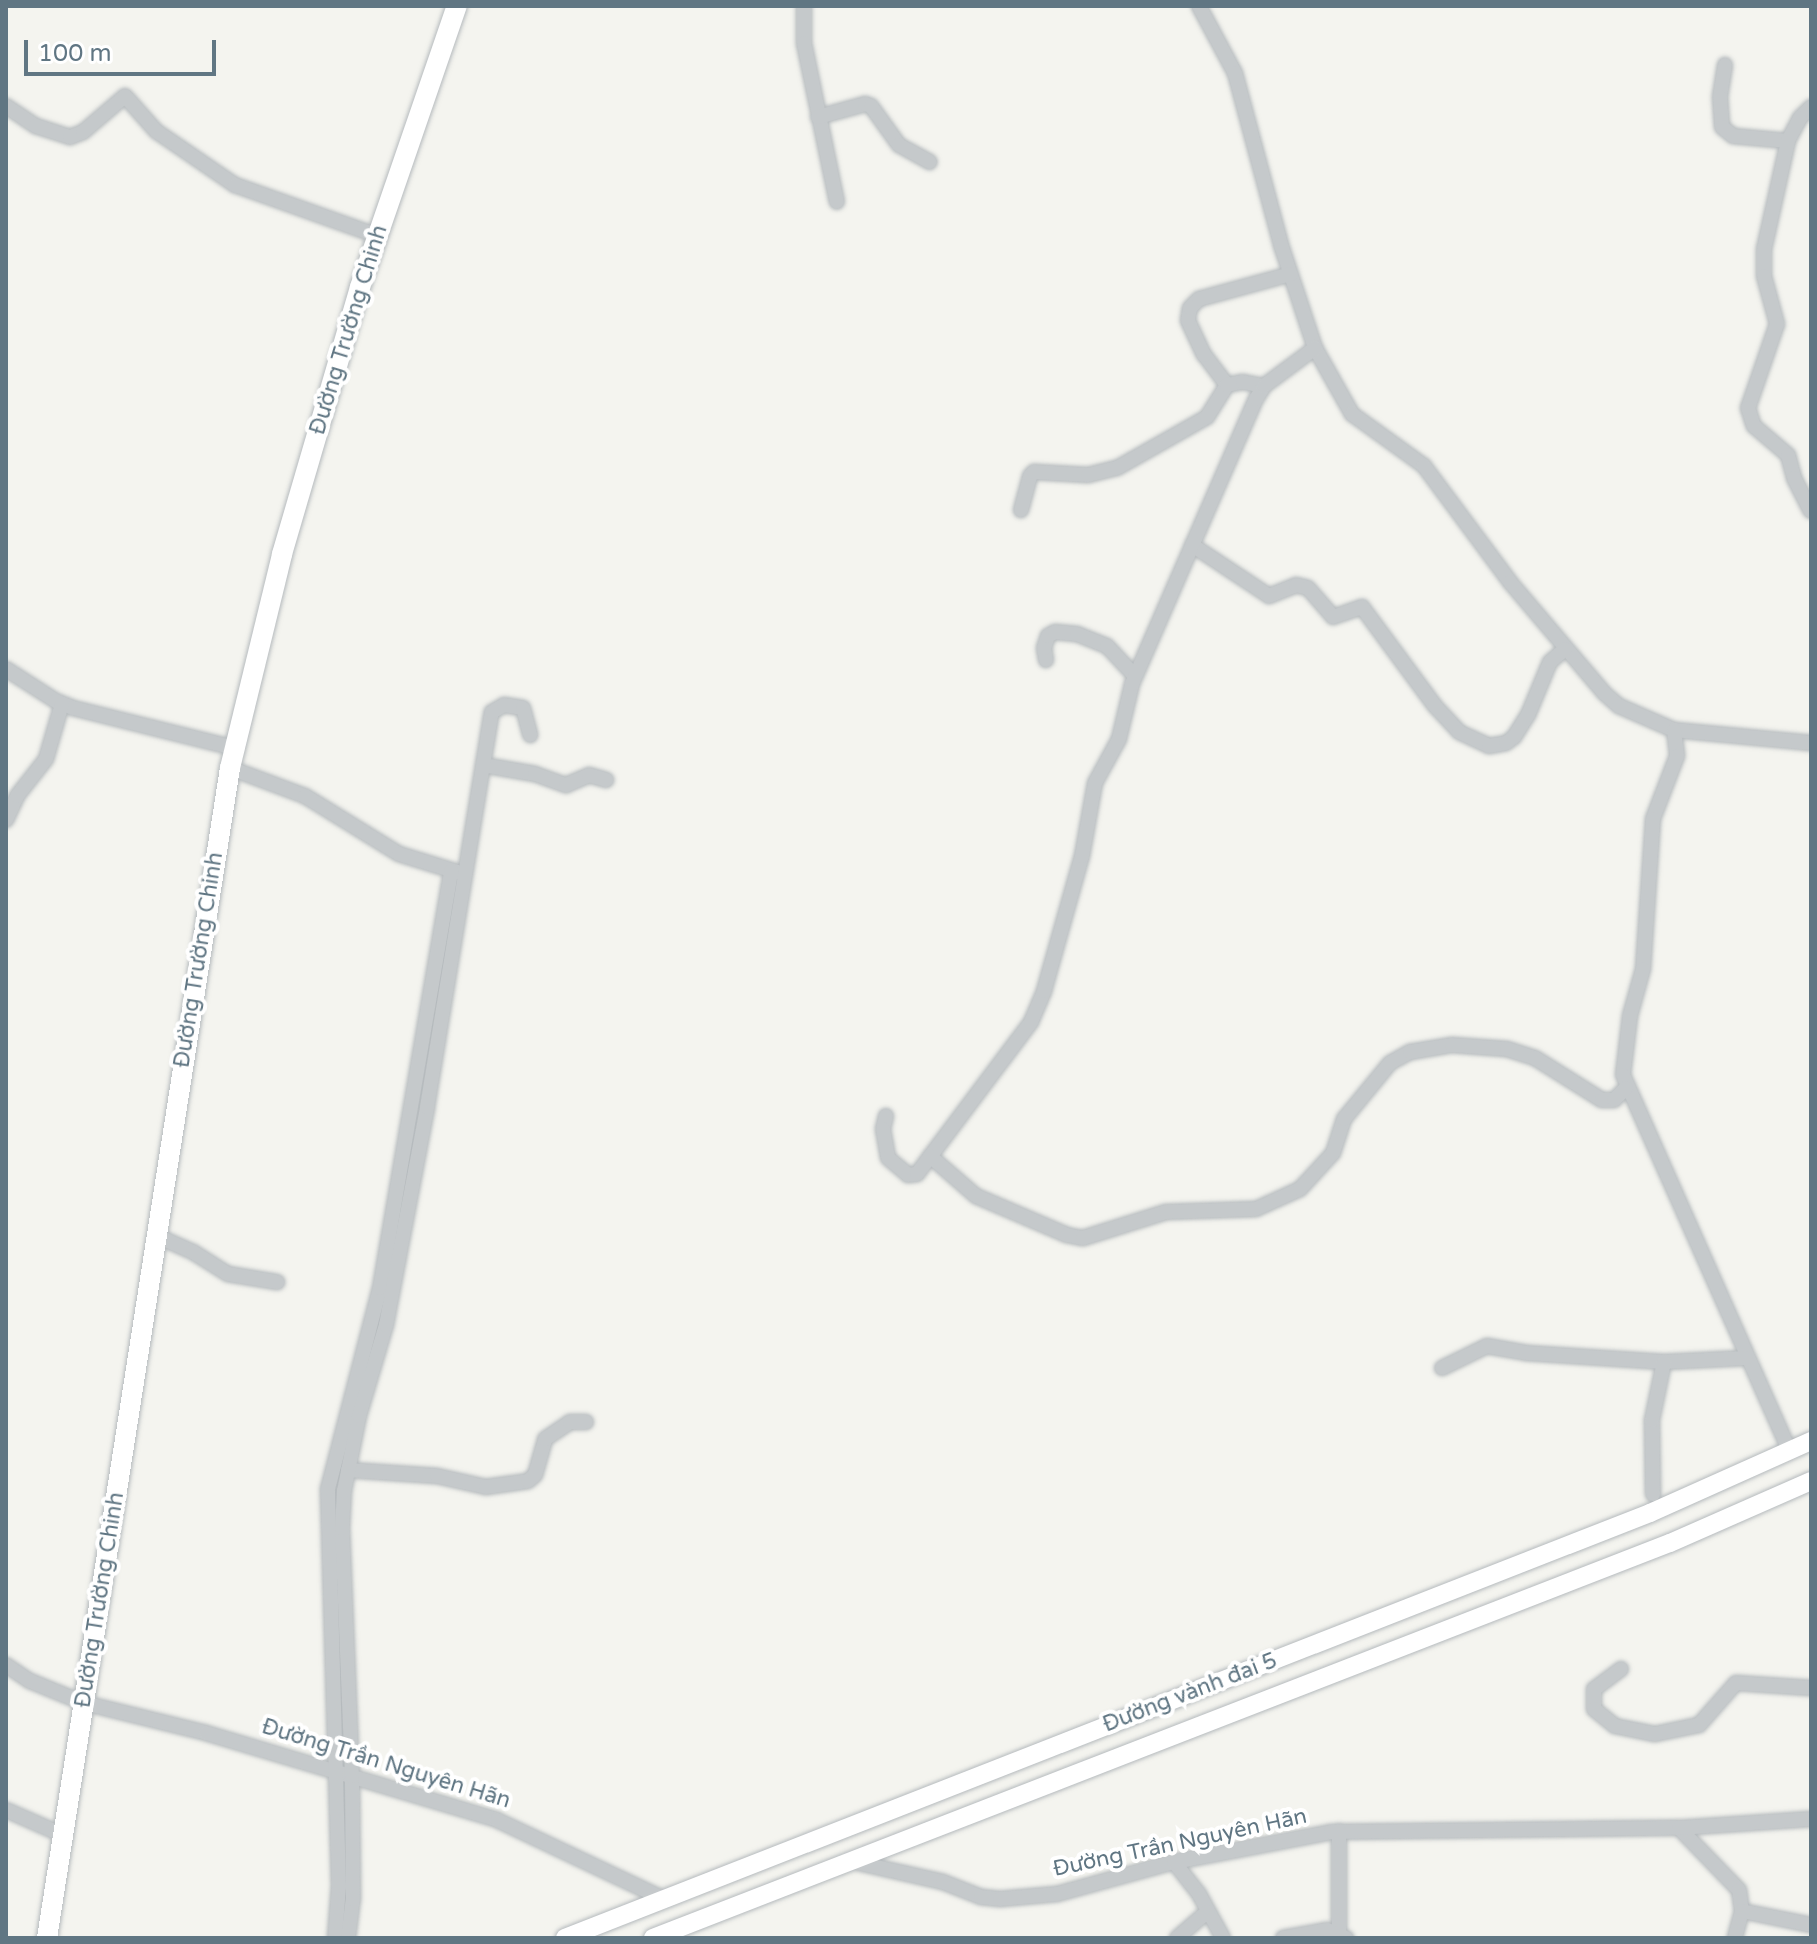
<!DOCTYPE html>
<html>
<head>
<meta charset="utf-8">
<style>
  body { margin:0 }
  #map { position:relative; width:1817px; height:1944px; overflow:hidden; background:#f4f4ef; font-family:"Varela Round",sans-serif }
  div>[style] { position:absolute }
  .roads { filter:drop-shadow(0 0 2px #b5babd) drop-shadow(0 0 2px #b5babd) }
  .minor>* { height:14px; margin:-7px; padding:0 7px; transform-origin:7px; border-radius:7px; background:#c5c9cb }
  .major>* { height:18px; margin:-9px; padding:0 9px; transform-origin:9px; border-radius:9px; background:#fff }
  .highway>* { height:20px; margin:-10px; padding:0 10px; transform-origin:10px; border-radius:10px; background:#fff }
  span { translate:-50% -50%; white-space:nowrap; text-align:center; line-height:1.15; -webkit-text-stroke:8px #fff; paint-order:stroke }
  .street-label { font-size:22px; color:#607683 }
  .frame { position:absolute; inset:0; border:8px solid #607683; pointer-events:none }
  .scale { position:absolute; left:24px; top:40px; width:192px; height:36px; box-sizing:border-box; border:4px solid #607683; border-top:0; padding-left:10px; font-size:24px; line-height:28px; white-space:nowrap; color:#607683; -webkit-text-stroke:6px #fff; paint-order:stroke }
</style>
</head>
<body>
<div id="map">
  <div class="roads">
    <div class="minor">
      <i style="left:804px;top:6px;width:37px;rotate:90deg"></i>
      <i style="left:804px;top:43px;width:162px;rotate:78.3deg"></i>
      <i style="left:1199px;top:6px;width:76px;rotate:61.8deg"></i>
      <i style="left:1235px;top:73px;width:178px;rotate:75deg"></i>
      <i style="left:1281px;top:245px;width:108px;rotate:71.7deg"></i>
      <i style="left:1315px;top:348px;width:76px;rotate:60.7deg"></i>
      <i style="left:1352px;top:414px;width:89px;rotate:35.8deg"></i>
      <i style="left:1424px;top:466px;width:144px;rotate:53.4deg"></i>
      <i style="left:1510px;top:582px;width:145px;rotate:49.7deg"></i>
      <i style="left:1604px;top:693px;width:20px;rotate:41deg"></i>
      <i style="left:1619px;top:706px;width:60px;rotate:23.6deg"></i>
      <i style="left:1674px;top:730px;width:138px;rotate:5.4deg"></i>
      <i style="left:1725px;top:65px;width:32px;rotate:99deg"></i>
      <i style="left:1720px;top:97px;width:30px;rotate:86deg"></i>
      <i style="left:1722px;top:127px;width:14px;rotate:39deg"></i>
      <i style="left:1733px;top:136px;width:55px;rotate:5.2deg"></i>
      <i style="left:6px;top:106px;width:36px;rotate:34deg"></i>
      <i style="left:36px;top:126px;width:36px;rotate:18deg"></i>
      <i style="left:70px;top:137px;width:14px;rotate:-21deg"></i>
      <i style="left:83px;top:132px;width:55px;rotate:-40.6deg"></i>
      <i style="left:125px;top:96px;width:47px;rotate:48.5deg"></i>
      <i style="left:156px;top:131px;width:96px;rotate:34.4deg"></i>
      <i style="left:235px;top:185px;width:152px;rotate:19.6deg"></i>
      <i style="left:1811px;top:107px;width:16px;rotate:135deg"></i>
      <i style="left:1800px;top:118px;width:26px;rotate:118deg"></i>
      <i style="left:1788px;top:141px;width:111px;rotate:102.5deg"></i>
      <i style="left:1764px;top:249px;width:27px;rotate:90deg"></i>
      <i style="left:1764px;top:276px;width:50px;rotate:74.8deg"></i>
      <i style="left:1777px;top:324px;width:89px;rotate:109deg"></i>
      <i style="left:1748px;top:408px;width:19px;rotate:72deg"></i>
      <i style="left:1754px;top:426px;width:45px;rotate:40.5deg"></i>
      <i style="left:1788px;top:455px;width:24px;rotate:75deg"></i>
      <i style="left:1794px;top:478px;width:37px;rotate:63deg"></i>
      <i style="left:818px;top:117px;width:49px;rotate:-15.5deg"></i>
      <i style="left:865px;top:104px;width:6px;rotate:18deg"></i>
      <i style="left:871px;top:106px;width:48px;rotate:54.3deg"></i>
      <i style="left:899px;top:145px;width:35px;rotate:29deg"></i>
      <i style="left:1227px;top:385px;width:38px;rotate:-127deg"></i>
      <i style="left:1204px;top:355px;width:38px;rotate:-115deg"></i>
      <i style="left:1188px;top:320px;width:12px;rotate:-81deg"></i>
      <i style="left:1190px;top:308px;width:13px;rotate:-45deg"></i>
      <i style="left:1199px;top:299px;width:95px;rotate:-15.2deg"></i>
      <i style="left:1021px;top:510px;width:35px;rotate:-75deg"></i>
      <i style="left:1030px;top:476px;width:6px;rotate:-45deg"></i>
      <i style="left:1034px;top:472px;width:54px;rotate:3.2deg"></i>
      <i style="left:1088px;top:475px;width:30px;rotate:-14deg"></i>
      <i style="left:1117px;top:468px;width:103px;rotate:-29.5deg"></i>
      <i style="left:1207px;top:417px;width:38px;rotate:-58deg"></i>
      <i style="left:1227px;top:385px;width:16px;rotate:-11deg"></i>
      <i style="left:1243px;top:382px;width:21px;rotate:11deg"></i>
      <i style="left:1192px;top:545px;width:92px;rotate:33.5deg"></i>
      <i style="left:1269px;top:596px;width:29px;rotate:-22deg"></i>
      <i style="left:1296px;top:585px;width:12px;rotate:14deg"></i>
      <i style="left:1308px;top:588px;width:38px;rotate:49deg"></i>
      <i style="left:1333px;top:617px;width:31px;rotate:-19deg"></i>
      <i style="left:1362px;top:607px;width:123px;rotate:53.6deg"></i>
      <i style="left:1435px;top:706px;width:35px;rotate:47deg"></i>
      <i style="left:1459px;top:732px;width:33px;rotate:25deg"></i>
      <i style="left:1489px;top:746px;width:17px;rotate:-10deg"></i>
      <i style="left:1506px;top:743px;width:10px;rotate:-37deg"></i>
      <i style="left:1514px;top:737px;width:26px;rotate:-58deg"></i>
      <i style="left:1528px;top:715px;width:57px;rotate:-67.5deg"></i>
      <i style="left:1550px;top:662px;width:20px;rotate:-41deg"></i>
      <i style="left:1046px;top:660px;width:12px;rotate:-99deg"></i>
      <i style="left:1044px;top:648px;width:13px;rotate:-72deg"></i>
      <i style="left:1048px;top:636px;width:8px;rotate:-30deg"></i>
      <i style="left:1055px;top:632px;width:22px;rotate:5deg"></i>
      <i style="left:1077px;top:634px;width:32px;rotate:22deg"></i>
      <i style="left:1107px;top:646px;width:41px;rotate:47deg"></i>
      <i style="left:6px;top:669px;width:59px;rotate:32.6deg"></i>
      <i style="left:56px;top:701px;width:18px;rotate:22deg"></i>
      <i style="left:73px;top:708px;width:167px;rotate:13.9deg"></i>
      <i style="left:1674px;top:730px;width:26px;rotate:83deg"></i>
      <i style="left:1677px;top:756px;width:67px;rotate:110.9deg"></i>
      <i style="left:1653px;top:819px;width:150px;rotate:93.8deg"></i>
      <i style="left:1643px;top:969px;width:49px;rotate:105.5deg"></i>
      <i style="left:1630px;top:1016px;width:59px;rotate:96.8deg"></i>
      <i style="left:1623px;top:1075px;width:411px;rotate:66.1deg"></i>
      <i style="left:483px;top:765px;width:53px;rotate:9.8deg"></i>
      <i style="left:535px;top:774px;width:33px;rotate:20deg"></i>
      <i style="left:566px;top:785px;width:25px;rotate:-23deg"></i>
      <i style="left:589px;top:775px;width:18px;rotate:16deg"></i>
      <i style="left:230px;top:768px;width:80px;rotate:20.5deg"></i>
      <i style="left:305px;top:796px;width:110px;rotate:31.7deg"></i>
      <i style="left:399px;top:854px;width:61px;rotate:17.2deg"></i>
      <i style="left:6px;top:820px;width:26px;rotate:-65deg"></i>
      <i style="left:17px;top:796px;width:47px;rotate:-51.9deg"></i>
      <i style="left:46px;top:759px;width:57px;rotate:-73.8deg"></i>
      <i style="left:886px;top:1116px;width:13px;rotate:103deg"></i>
      <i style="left:883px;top:1129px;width:29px;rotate:80deg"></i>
      <i style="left:888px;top:1158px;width:26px;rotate:40deg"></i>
      <i style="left:908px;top:1175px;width:9px;rotate:-6deg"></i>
      <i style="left:917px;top:1174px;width:190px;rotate:-53.1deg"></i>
      <i style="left:1031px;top:1022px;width:34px;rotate:-67deg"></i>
      <i style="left:1044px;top:991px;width:140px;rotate:-74.3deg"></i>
      <i style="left:1082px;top:856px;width:74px;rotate:-79.9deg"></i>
      <i style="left:1095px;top:783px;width:50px;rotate:-61.4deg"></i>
      <i style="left:1119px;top:739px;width:57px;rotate:-76.7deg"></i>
      <i style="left:1132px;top:684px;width:311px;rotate:-66.5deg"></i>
      <i style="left:1256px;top:399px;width:15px;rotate:-58deg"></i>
      <i style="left:1264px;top:386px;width:64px;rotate:-36.7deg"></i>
      <i style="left:930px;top:1156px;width:61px;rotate:41deg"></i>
      <i style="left:976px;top:1196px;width:99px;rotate:23.2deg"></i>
      <i style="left:1067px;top:1235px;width:16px;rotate:11deg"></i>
      <i style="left:1083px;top:1238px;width:87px;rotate:-17.4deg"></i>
      <i style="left:1166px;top:1212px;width:90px;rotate:-1.9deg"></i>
      <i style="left:1256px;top:1209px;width:48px;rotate:-24.4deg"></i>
      <i style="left:1300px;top:1189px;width:49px;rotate:-47.5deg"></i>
      <i style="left:1333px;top:1153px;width:36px;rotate:-72deg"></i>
      <i style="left:1344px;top:1119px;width:72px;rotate:-50.6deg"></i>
      <i style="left:1390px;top:1063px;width:23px;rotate:-29deg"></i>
      <i style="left:1410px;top:1052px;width:43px;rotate:-9.5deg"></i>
      <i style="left:1452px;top:1045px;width:55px;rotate:4.2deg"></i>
      <i style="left:1507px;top:1049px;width:29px;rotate:18deg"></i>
      <i style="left:1535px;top:1058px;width:79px;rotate:32.1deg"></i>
      <i style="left:1602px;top:1100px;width:12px"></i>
      <i style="left:1614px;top:1100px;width:17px;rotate:-45deg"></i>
      <i style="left:157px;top:1236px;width:39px;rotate:24deg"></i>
      <i style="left:193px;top:1252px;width:41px;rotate:32.2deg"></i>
      <i style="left:228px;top:1274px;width:50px;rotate:9.3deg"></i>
      <i style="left:1442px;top:1368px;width:50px;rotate:-26.1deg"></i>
      <i style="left:1487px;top:1346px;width:40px;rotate:10deg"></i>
      <i style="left:1526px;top:1353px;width:138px;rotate:3.7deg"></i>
      <i style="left:1664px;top:1362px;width:82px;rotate:-2.8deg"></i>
      <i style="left:348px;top:1470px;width:89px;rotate:3.9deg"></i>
      <i style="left:437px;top:1476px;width:50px;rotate:12.7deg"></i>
      <i style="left:486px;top:1487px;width:42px;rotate:-8.1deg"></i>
      <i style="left:528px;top:1481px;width:9px;rotate:-41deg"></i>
      <i style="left:535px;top:1475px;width:37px;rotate:-74deg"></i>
      <i style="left:545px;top:1439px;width:30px;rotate:-34deg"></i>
      <i style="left:570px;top:1422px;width:16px"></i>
      <i style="left:1653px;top:1494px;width:74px;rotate:-90.8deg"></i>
      <i style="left:1652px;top:1420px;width:59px;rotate:-78.3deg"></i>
      <i style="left:6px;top:1665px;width:29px;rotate:34deg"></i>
      <i style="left:30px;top:1681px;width:58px;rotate:22.2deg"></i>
      <i style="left:84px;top:1703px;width:126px;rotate:13.8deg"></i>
      <i style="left:206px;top:1733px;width:304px;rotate:16.6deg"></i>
      <i style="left:497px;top:1820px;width:185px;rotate:25.3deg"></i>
      <i style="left:1621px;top:1669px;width:34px;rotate:143deg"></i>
      <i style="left:1594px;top:1689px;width:20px;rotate:90deg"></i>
      <i style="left:1594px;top:1709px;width:27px;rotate:39deg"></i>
      <i style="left:1615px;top:1726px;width:41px;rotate:11.3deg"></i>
      <i style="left:1655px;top:1734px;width:45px;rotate:-11.6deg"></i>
      <i style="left:1699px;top:1725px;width:56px;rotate:-48.6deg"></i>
      <i style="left:1736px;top:1683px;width:75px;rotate:3.8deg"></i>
      <i style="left:6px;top:1810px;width:62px;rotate:23.7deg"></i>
      <i style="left:1679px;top:1828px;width:86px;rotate:45.9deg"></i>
      <i style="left:1739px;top:1890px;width:21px;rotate:82deg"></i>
      <i style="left:1742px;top:1911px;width:28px;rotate:105deg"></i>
      <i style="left:850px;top:1861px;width:95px;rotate:12.7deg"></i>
      <i style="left:943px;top:1882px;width:41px;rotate:21.5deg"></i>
      <i style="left:981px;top:1897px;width:19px;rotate:6deg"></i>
      <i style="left:1000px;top:1899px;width:57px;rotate:-5deg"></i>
      <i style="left:1057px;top:1894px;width:121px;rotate:-15.3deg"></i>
      <i style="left:1174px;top:1862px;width:160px;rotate:-10.8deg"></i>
      <i style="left:1331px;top:1832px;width:348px;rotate:-0.7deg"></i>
      <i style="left:1679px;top:1828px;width:132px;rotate:-3.9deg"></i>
      <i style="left:1174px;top:1862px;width:41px;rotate:52deg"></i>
      <i style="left:1199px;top:1894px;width:50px;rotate:61.4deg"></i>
      <i style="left:1742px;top:1911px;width:70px;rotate:11.5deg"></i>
      <i style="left:1339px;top:1933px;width:102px;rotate:-90deg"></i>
      <i style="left:335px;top:1938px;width:52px;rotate:-85.6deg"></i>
      <i style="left:339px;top:1886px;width:397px;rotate:-91.6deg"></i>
      <i style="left:328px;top:1489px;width:208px;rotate:-75.5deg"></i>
      <i style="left:380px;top:1288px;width:423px;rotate:-80.3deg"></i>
      <i style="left:348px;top:1938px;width:39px;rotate:-83deg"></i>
      <i style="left:353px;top:1899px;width:123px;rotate:-90.5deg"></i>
      <i style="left:352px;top:1776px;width:248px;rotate:-92.3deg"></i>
      <i style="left:342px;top:1528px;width:37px;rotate:-87deg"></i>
      <i style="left:344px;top:1491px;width:76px;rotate:-78.7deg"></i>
      <i style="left:359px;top:1416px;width:95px;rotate:-73.5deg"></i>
      <i style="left:386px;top:1325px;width:222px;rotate:-79.3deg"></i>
      <i style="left:427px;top:1107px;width:400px;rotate:-80.7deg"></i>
      <i style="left:492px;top:712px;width:14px;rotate:-30deg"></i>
      <i style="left:504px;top:705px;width:19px;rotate:9deg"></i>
      <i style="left:523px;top:708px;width:28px;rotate:75deg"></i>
      <i style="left:1177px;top:1938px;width:40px;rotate:-41deg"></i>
      <i style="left:1283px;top:1938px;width:45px;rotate:-10.3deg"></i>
      <i style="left:1327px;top:1930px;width:21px;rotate:23deg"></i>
    </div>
    <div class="major">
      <i style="left:565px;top:1938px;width:1165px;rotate:-21.39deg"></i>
      <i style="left:1650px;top:1513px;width:176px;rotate:-24.1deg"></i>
      <i style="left:653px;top:1938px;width:1091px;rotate:-21.23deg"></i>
      <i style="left:1670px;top:1543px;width:154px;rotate:-23.7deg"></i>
    </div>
    <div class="highway">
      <i style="left:47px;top:1938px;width:1184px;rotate:-81.11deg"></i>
      <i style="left:230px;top:768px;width:220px;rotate:-76.3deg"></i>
      <i style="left:282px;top:554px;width:278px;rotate:-73.7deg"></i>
      <i style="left:360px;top:287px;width:297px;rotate:-71deg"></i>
    </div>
  </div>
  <div class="street-label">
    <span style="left:349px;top:330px;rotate:-73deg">Đường Trường Chinh</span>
    <span style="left:199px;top:960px;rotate:-81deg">Đường Trường Chinh</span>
    <span style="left:100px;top:1600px;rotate:-81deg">Đường Trường Chinh</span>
    <span style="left:1190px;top:1693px;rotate:-21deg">Đường vành đai 5</span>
    <span style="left:386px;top:1764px;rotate:17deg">Đường Trần Nguyên Hãn</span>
    <span style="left:1180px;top:1843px;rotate:-12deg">Đường Trần Nguyên Hãn</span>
  </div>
  <div class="frame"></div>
  <div class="scale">100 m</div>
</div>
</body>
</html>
